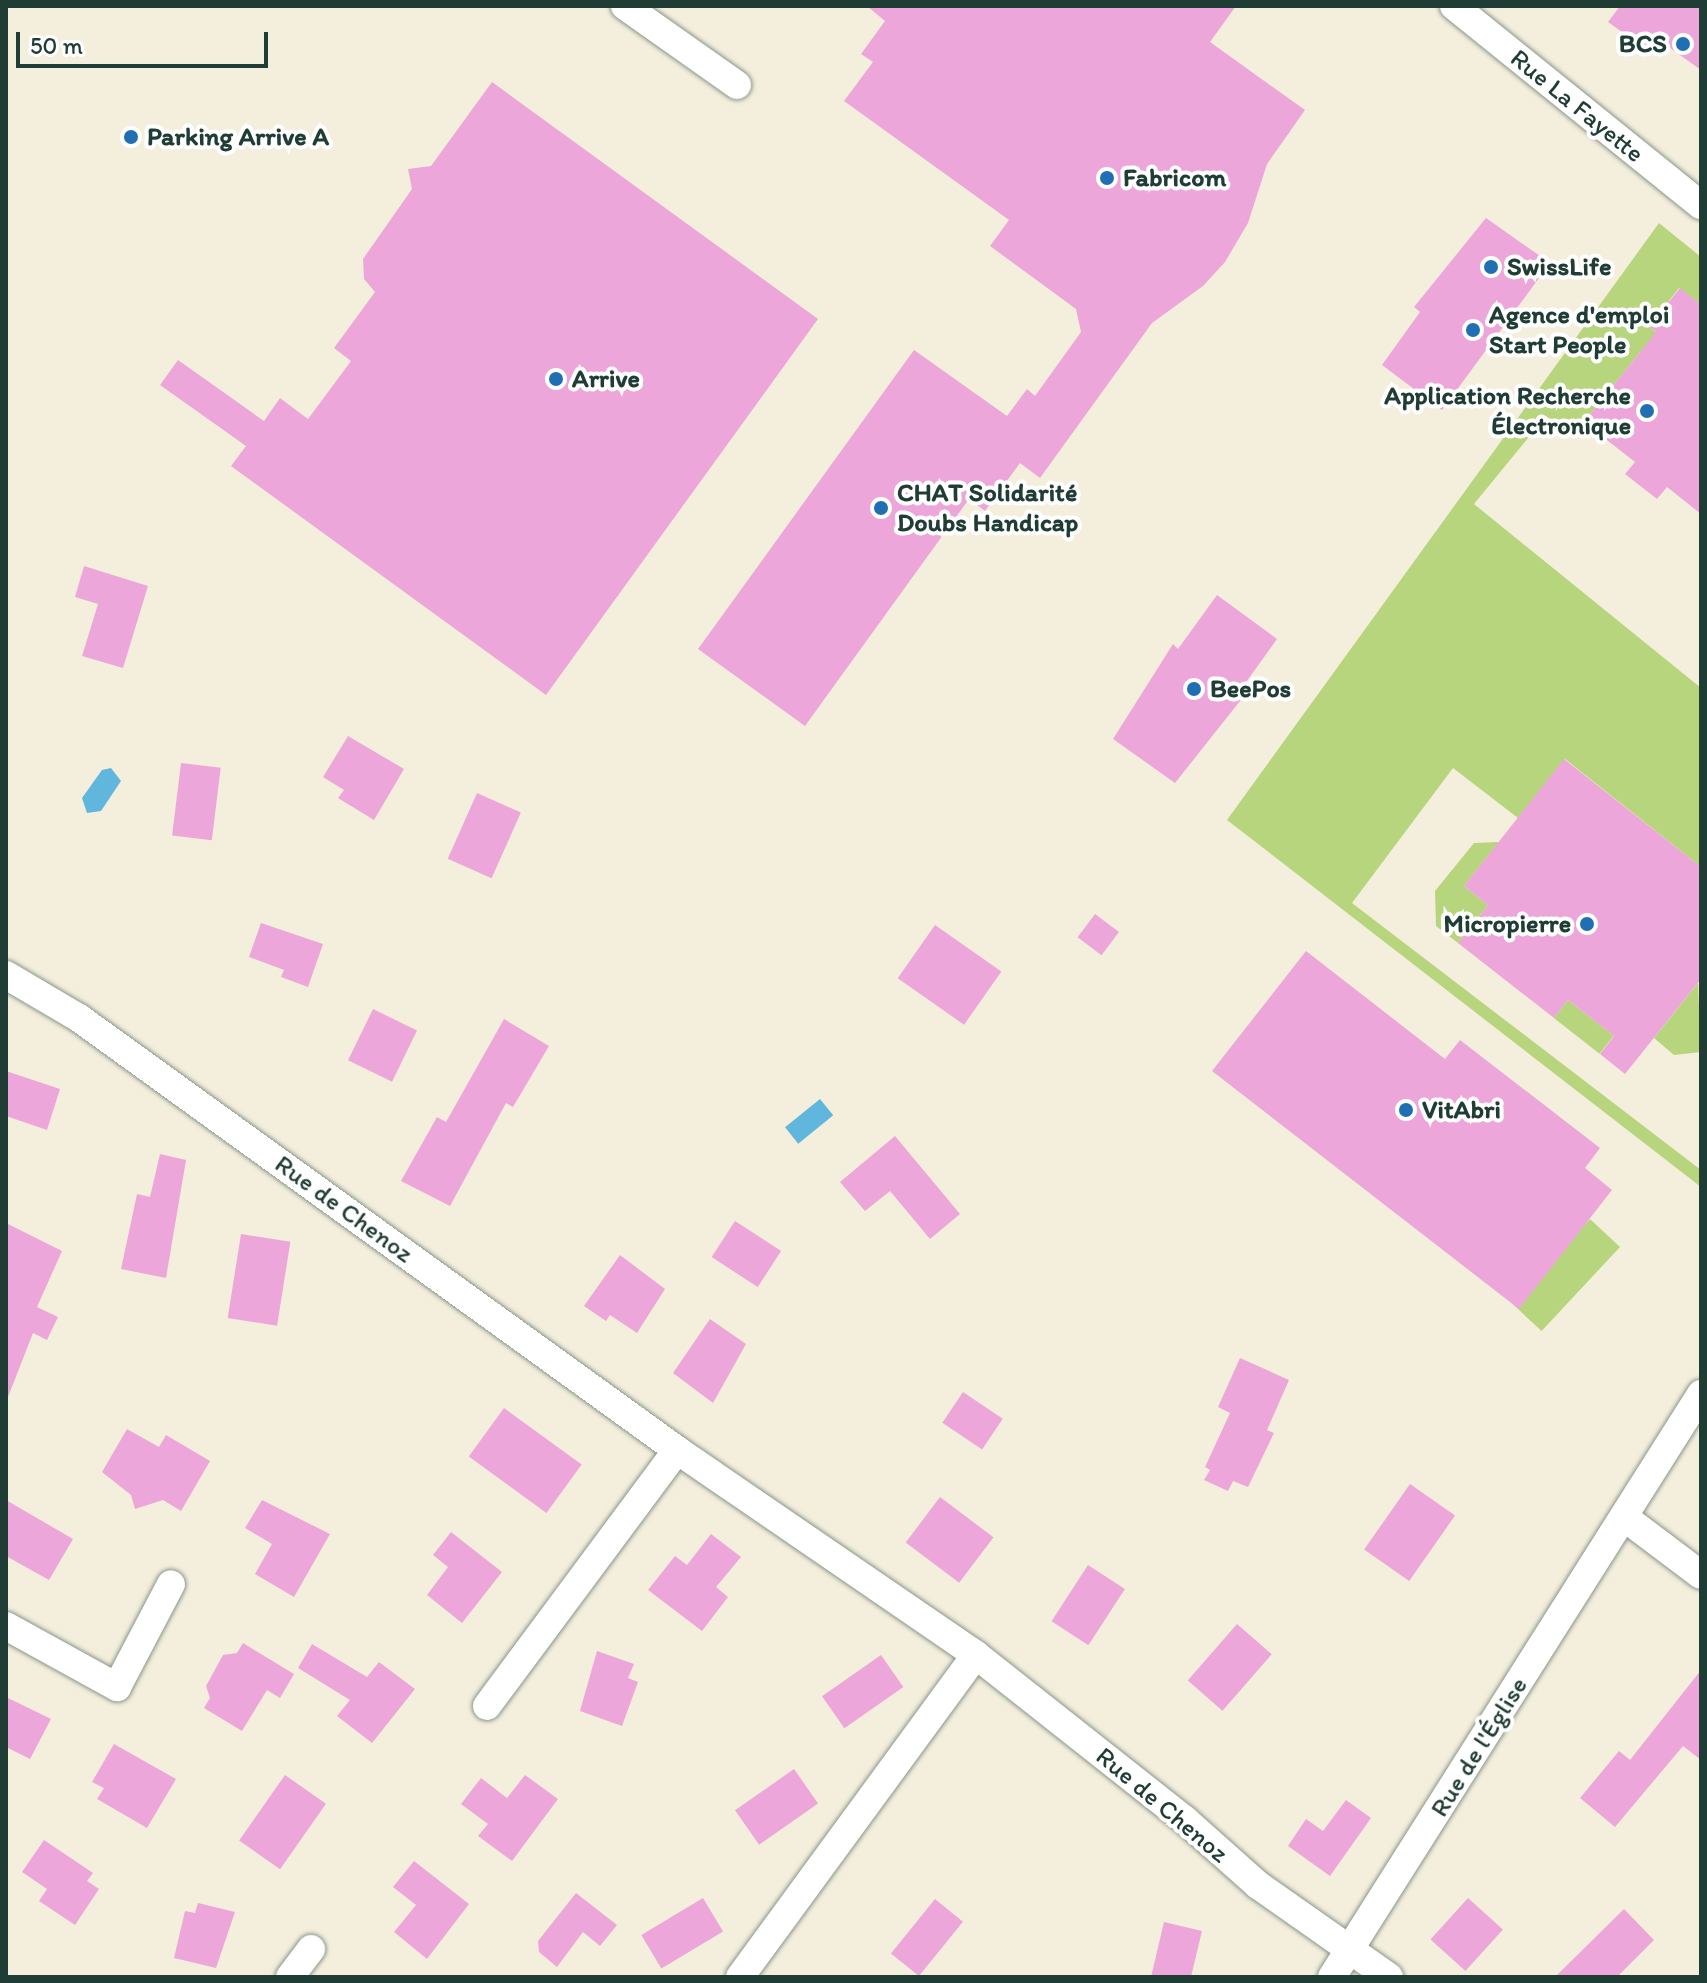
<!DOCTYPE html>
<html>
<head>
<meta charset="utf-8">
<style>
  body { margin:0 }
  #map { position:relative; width:1707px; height:1983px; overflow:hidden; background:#f4efdd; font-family:Itim,sans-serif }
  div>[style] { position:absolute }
  .green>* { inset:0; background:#b6d57d; transform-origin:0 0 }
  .water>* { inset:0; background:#61b6de; transform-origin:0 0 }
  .building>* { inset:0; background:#eda6d9; transform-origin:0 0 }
  .roads { filter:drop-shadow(0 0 2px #8a9688) drop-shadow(0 0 2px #8a9688) }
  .street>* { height:28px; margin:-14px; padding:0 14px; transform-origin:14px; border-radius:14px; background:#fff }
  .dots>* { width:22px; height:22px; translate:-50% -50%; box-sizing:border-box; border:4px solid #fff; border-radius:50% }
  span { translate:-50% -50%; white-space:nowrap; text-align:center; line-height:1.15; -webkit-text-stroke:8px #fff; paint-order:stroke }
  .poi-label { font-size:26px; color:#1f3d34; font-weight:700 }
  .right { translate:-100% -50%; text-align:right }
  .left { translate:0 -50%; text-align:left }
  .street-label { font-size:26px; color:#1f3d34 }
  .frame { position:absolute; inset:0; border:8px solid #1f3d34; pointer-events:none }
  .scale { position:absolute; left:16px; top:32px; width:252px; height:36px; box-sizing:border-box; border:4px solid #1f3d34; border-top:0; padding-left:10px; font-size:24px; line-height:28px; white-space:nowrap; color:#1f3d34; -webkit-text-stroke:6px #fff; paint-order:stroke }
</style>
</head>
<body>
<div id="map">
  <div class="green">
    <i style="clip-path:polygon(1659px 223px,1701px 257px,1701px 305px,1679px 288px,1649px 326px,1667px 342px,1640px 352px,1572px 437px,1546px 416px,1474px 504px,1701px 688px,1701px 867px,1565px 759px,1518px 818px,1453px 768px,1352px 903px,1701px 1170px,1701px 1187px,1227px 820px)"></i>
    <i style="clip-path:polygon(1499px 842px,1464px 886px,1488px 905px,1458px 943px,1436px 926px,1435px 891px,1474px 843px)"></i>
    <i style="clip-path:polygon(1698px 983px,1701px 1052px,1674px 1055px,1654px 1038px)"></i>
    <i style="left:1568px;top:1000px;width:58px;height:23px;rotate:38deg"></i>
    <i style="left:1590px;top:1219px;width:41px;height:115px;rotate:43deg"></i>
  </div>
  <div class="water">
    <i style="clip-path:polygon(111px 768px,121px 781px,101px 811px,87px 813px,82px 798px,102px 770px)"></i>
    <i style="left:820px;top:1099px;width:21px;height:45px;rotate:51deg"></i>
  </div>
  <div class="building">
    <i style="clip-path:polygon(867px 6px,1236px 6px,1210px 42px,1305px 110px,1267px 164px,1248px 223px,1225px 262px,1203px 286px,1152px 323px,1040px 478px,1020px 463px,985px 511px,969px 499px,805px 726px,698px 649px,914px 350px,1007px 416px,1027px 389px,1035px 396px,1081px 332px,1076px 309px,990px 246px,1009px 220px,844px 101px,873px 62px,861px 54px,885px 21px)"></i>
    <i style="clip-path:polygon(1620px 6px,1701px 6px,1701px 70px,1656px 38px,1647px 50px,1608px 22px)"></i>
    <i style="clip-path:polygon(492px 82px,818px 319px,546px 695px,231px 466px,246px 446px,160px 385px,178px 360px,264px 421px,280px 398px,308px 419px,351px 361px,334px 348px,375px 292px,364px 279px,363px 259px,412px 189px,408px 169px,431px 166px)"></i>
    <i style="clip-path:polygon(1486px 218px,1550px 263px,1442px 410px,1382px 365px,1420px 312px,1414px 307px)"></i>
    <i style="clip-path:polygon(1680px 288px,1701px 305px,1701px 514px,1667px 487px,1657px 499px,1625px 474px,1635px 462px,1584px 422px,1656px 332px,1649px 326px)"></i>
    <i style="clip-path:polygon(84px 566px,148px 586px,123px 668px,82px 656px,98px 604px,75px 597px)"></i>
    <i style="clip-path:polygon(1217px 595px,1277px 639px,1239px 692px,1244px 696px,1175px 783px,1113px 739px,1173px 644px,1178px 649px)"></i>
    <i style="clip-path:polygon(348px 736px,404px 769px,374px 820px,338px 798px,344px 790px,323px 777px)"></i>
    <i style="clip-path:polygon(1564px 759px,1701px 867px,1701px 979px,1625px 1074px,1600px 1054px,1614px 1036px,1568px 1000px,1554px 1018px,1458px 943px,1488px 905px,1464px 886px)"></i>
    <i style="left:181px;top:763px;width:40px;height:73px;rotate:7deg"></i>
    <i style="left:477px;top:793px;width:48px;height:72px;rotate:24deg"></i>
    <i style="left:1095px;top:914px;width:30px;height:29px;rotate:37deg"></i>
    <i style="clip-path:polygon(261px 923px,323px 944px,308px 987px,281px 977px,284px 970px,249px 957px)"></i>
    <i style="left:935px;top:925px;width:81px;height:65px;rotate:35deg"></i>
    <i style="clip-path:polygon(1306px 951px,1445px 1059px,1460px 1040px,1600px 1148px,1585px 1168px,1612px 1190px,1519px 1309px,1212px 1071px)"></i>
    <i style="left:373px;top:1009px;width:49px;height:57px;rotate:26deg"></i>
    <i style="clip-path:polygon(504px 1019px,549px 1046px,513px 1107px,506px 1103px,450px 1206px,401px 1181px,437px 1117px,446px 1122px)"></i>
    <i style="clip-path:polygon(6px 1071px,60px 1089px,47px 1130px,6px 1116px)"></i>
    <i style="clip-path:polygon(895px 1136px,960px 1214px,930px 1239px,890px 1191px,865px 1211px,840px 1182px)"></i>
    <i style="clip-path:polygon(160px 1154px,186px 1160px,166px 1278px,121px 1269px,137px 1194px,150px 1197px)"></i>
    <i style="left:735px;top:1221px;width:55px;height:43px;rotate:33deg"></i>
    <i style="clip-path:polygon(6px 1223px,62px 1251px,37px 1307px,58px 1317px,47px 1340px,33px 1333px,8px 1397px)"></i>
    <i style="left:241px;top:1234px;width:50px;height:85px;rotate:9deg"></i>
    <i style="clip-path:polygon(620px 1255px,665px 1289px,637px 1333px,610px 1315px,606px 1321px,584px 1306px)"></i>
    <i style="clip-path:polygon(710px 1319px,746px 1344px,713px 1403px,673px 1373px)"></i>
    <i style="clip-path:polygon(1240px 1358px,1289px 1380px,1267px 1430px,1274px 1433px,1248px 1487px,1233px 1481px,1228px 1491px,1204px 1480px,1210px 1470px,1205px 1467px,1230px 1413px,1218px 1407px)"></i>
    <i style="left:963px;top:1392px;width:48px;height:37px;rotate:34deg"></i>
    <i style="left:504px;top:1408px;width:96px;height:60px;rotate:36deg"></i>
    <i style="clip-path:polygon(127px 1429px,159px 1447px,166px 1435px,210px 1461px,181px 1511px,163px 1500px,135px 1509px,131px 1495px,102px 1472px)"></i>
    <i style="left:1410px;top:1484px;width:55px;height:80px;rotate:35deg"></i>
    <i style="left:940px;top:1497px;width:67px;height:57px;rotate:37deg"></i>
    <i style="clip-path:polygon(6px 1500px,73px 1539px,49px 1580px,6px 1556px)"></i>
    <i style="clip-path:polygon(262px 1500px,330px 1534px,294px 1597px,255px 1574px,272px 1544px,245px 1528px)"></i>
    <i style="clip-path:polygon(451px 1532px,502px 1572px,462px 1623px,427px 1595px,448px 1567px,433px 1555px)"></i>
    <i style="clip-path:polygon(711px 1534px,741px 1557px,716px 1587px,728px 1597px,702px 1631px,648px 1590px,675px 1556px,687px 1565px)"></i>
    <i style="left:1088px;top:1565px;width:44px;height:67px;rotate:33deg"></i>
    <i style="left:1237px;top:1624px;width:46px;height:75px;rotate:41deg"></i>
    <i style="clip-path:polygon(243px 1643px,294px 1674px,280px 1698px,267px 1690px,242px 1731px,204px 1708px,210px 1698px,206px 1686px,223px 1655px,237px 1653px)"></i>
    <i style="clip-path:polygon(312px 1644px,367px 1677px,379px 1662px,415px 1689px,372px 1743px,337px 1716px,350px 1700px,298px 1668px)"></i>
    <i style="clip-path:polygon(597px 1651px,634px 1664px,628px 1678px,638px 1682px,622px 1726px,580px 1711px)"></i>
    <i style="left:881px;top:1655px;width:39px;height:72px;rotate:55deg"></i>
    <i style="clip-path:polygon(1701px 1670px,1701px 1760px,1683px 1746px,1615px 1827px,1580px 1798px,1619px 1751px,1630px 1760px)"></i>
    <i style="clip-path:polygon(6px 1697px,51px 1719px,30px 1759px,6px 1747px)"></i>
    <i style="clip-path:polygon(114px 1744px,176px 1779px,147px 1828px,97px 1799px,104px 1788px,92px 1782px)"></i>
    <i style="left:794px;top:1769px;width:42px;height:72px;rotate:55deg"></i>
    <i style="left:285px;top:1775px;width:50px;height:80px;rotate:35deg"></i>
    <i style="clip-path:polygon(525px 1775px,558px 1799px,512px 1861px,478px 1836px,488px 1824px,461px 1804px,481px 1778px,507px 1798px)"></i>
    <i style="clip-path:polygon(1346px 1800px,1371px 1818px,1330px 1876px,1288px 1846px,1306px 1819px,1323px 1831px)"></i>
    <i style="clip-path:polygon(44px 1840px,93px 1873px,87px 1881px,99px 1889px,75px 1925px,39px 1901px,47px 1889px,22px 1872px)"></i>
    <i style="clip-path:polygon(414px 1861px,469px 1904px,427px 1959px,394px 1932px,416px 1905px,393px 1887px)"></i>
    <i style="clip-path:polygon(576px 1893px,617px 1925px,600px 1946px,583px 1932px,557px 1967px,539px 1952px,538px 1941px)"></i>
    <i style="left:703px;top:1898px;width:39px;height:72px;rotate:59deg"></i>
    <i style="left:1468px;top:1898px;width:47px;height:56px;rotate:42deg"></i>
    <i style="left:935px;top:1899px;width:36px;height:70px;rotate:39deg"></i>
    <i style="clip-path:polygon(198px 1903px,235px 1912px,216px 1968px,174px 1958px,185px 1911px,195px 1913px)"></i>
    <i style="clip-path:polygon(1624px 1909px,1654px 1940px,1617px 1977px,1555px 1977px)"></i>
    <i style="clip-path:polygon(1164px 1922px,1202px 1931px,1191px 1977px,1151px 1977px)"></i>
  </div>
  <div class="roads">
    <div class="street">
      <i style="left:625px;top:6px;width:137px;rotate:35.2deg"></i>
      <i style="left:1454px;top:6px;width:317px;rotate:38.9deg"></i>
      <i style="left:6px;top:975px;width:85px;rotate:30.5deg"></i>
      <i style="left:79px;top:1018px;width:738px;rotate:35.84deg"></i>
      <i style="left:677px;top:1450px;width:363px;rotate:34.4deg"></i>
      <i style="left:976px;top:1655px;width:266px;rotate:38.3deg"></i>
      <i style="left:1185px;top:1820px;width:98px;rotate:41.7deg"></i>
      <i style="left:1258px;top:1885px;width:160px;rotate:35.1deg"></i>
      <i style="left:1624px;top:1517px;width:96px;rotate:37deg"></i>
      <i style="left:6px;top:1626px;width:127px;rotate:28.8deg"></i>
      <i style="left:117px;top:1687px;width:116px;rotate:-62.3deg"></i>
      <i style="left:487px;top:1706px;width:319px;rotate:-53.4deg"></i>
      <i style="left:290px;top:1977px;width:35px;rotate:-53deg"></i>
      <i style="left:740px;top:1977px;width:399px;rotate:-53.8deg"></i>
      <i style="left:1332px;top:1977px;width:690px;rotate:-57.67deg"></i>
    </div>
  </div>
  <div class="dots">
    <i style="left:1683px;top:44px;background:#1f6fb2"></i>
    <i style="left:131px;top:137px;background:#1f6fb2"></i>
    <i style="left:1107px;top:178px;background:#1f6fb2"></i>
    <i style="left:1491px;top:267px;background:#1f6fb2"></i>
    <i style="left:1473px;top:330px;background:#1f6fb2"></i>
    <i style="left:556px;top:379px;background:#1f6fb2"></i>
    <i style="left:1647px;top:411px;background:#1f6fb2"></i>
    <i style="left:881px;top:508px;background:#1f6fb2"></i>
    <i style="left:1194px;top:689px;background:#1f6fb2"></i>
    <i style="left:1587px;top:924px;background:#1f6fb2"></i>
    <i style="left:1406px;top:1110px;background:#1f6fb2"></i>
  </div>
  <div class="poi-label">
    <span class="right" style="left:1667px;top:44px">BCS</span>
    <span class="left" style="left:147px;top:137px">Parking Arrive A</span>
    <span class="left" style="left:1123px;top:178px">Fabricom</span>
    <span class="left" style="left:1507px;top:267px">SwissLife</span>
    <span class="left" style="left:1489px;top:330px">Agence d'emploi<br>Start People</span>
    <span class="left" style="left:572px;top:379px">Arrive</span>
    <span class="right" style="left:1631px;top:411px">Application Recherche<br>Électronique</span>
    <span class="left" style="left:897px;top:508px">CHAT Solidarité<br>Doubs Handicap</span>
    <span class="left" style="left:1210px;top:689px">BeePos</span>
    <span class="right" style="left:1571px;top:924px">Micropierre</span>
    <span class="left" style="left:1422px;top:1110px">VitAbri</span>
  </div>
  <div class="street-label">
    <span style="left:1577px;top:106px;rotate:39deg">Rue La Fayette</span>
    <span style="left:344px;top:1209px;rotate:36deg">Rue de Chenoz</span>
    <span style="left:1479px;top:1747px;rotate:-58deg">Rue de l'Église</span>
    <span style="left:1162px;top:1805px;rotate:40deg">Rue de Chenoz</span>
  </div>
  <div class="frame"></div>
  <div class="scale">50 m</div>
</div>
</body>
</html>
